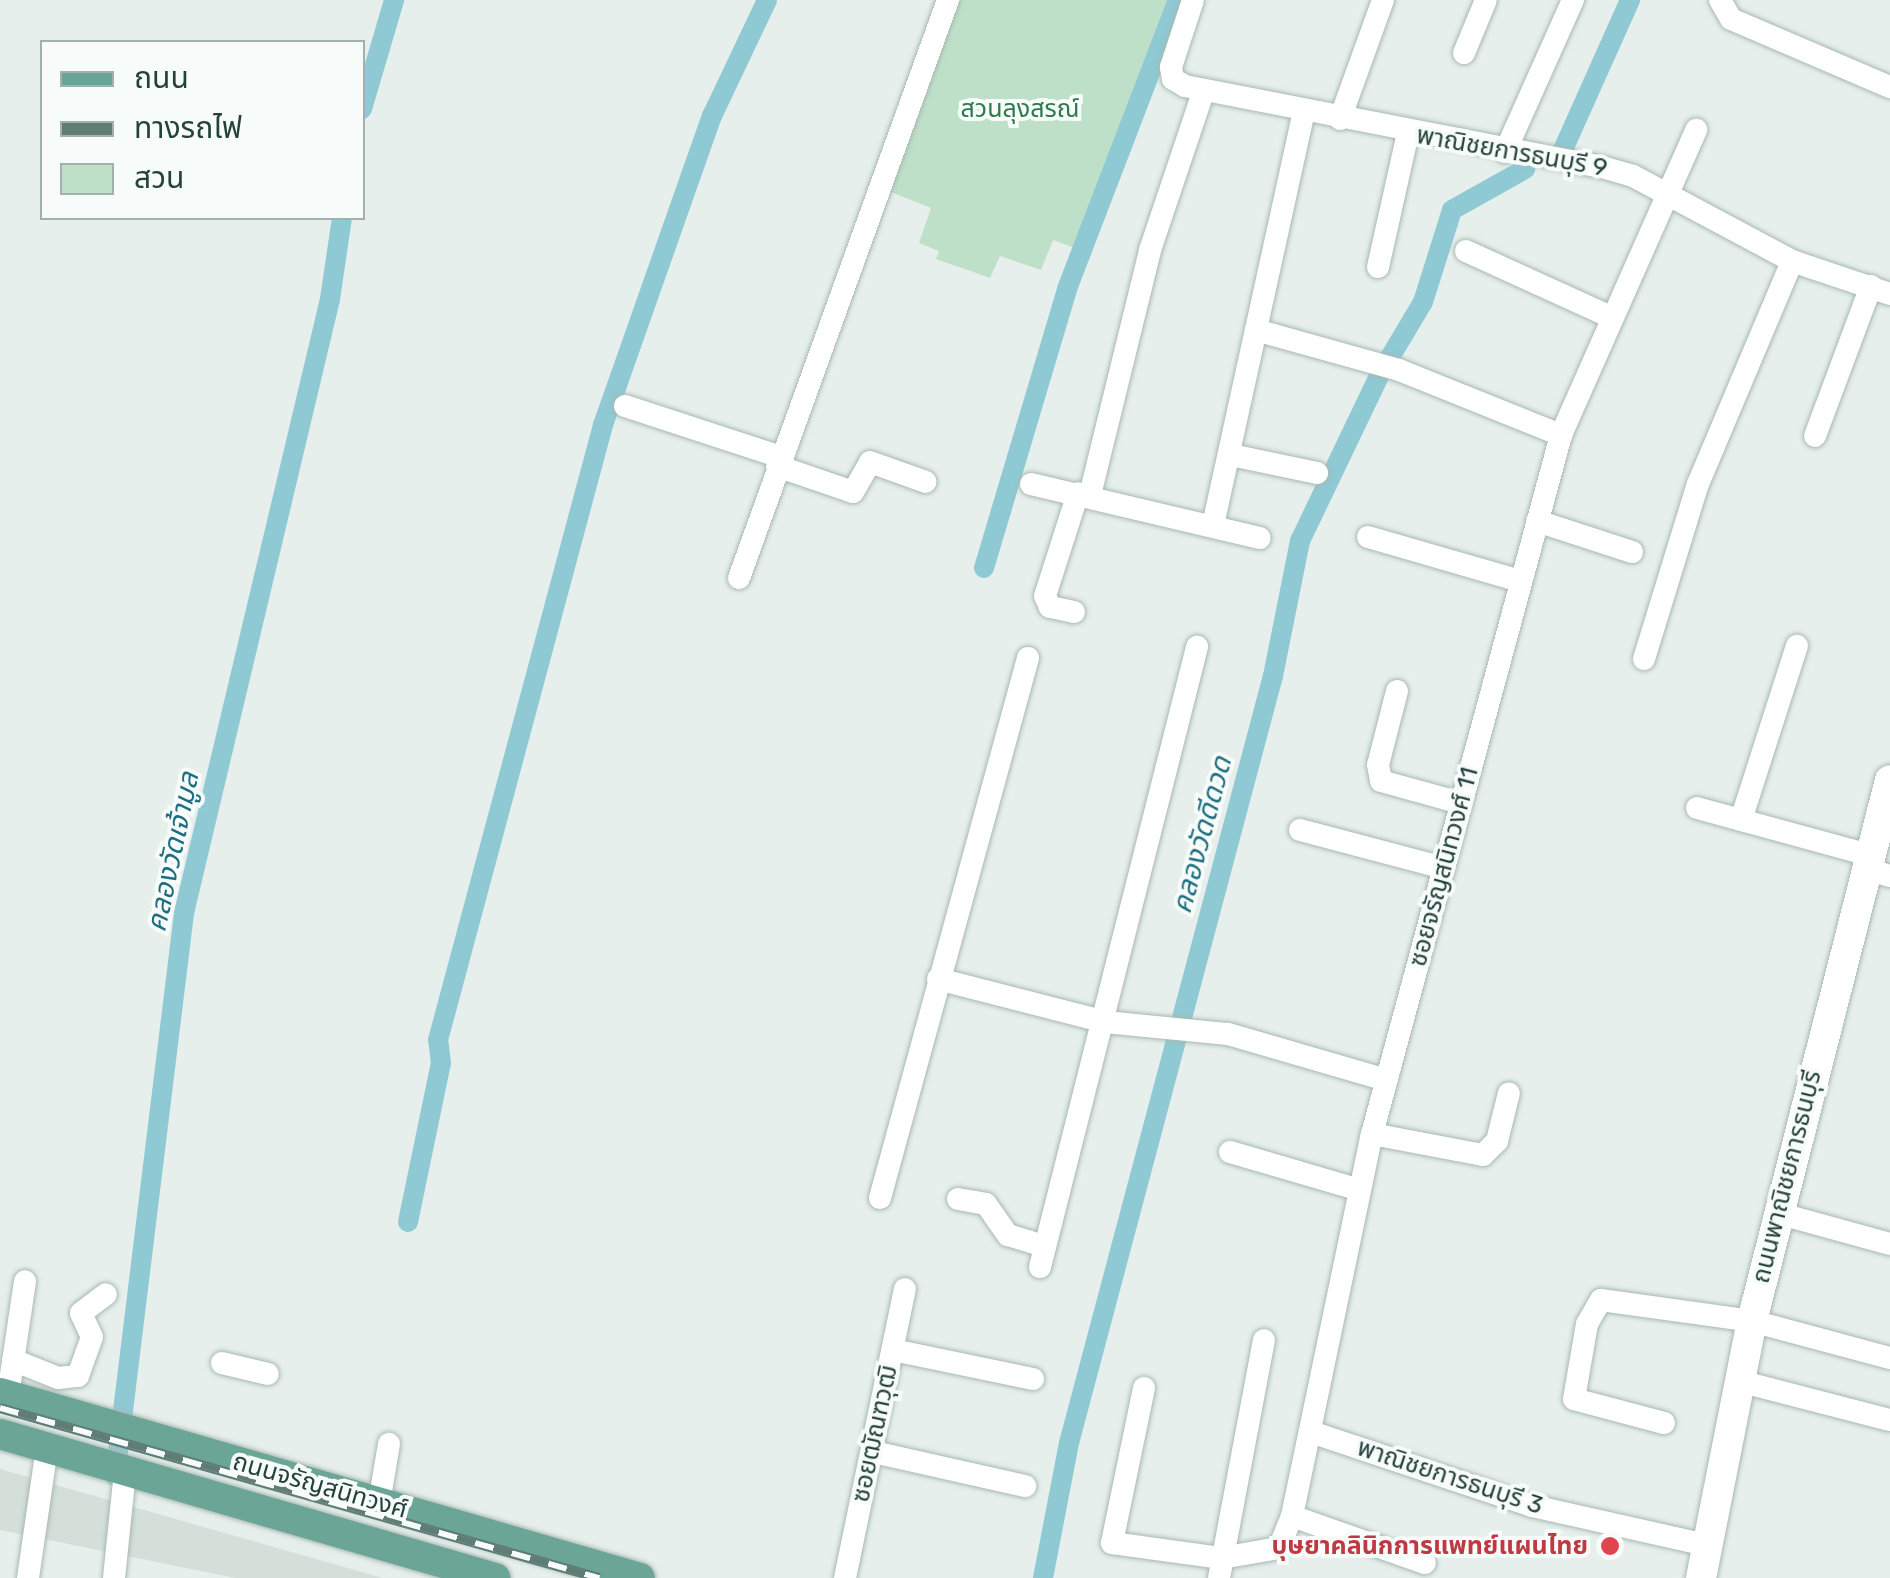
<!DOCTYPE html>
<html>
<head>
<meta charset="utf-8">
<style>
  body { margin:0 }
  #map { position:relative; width:1890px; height:1578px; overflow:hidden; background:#e6efeb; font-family:Rubik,"Noto Sans Thai",sans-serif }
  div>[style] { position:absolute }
  .built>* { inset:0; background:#d4dfda }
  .green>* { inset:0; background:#bfe0c8 }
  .canal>* { height:20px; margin:-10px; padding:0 10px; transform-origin:10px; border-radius:10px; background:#8ec9d4 }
  .roads { filter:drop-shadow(0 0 2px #a8b8b2) drop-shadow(0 0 2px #a8b8b2) }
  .street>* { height:22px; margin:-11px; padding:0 11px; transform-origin:11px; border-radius:11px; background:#fff }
  .secondary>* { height:30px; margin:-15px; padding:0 15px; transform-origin:15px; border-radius:15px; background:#fff }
  .primary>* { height:30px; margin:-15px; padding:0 15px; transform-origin:15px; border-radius:15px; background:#6aa596 }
  .rail>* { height:10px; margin-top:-5px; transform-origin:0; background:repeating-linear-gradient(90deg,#f7fbf9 0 19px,#5f7d75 0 38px); box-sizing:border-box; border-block:2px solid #5f7d75 }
  .dots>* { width:28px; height:28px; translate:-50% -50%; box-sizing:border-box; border:5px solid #f7fbf9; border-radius:50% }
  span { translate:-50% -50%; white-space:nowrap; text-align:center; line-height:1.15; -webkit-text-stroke:8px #f7fbf9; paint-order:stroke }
  .park-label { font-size:25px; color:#2d7a4b }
  .street-label { font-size:25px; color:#24423a }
  .health-label { font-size:25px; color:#be3a42; font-weight:700 }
  .right { translate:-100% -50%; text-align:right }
  .water-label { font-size:28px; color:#1c6f80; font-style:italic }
  .legend { position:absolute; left:40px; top:40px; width:325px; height:180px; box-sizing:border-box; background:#f7fbf9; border:2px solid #a3b1ad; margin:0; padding:12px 18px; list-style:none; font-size:30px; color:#24423a }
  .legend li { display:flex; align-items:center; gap:20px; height:50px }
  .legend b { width:50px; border:2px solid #a3b1ad }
</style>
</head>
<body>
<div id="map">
  <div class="built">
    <i style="clip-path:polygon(0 1469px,383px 1578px,235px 1578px,0 1530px)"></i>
  </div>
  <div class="green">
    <i style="clip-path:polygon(950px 0,1172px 0,1077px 249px,1053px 240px,1041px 270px,1000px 256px,990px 278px,936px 259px,939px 251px,919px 243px,931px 208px,881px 188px)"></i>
  </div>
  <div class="canal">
    <i style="left:362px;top:109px;width:114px;rotate:-73.6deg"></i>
    <i style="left:1562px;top:152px;width:167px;rotate:-65.9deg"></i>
    <i style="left:984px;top:568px;width:291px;rotate:-73.4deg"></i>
    <i style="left:1067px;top:289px;width:310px;rotate:-69deg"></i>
    <i style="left:408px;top:1222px;width:162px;rotate:-78.3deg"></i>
    <i style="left:441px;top:1063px;width:23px;rotate:-97deg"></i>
    <i style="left:438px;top:1040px;width:637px;rotate:-74.98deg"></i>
    <i style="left:603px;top:425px;width:328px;rotate:-70.6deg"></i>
    <i style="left:712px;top:116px;width:128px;rotate:-64.6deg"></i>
    <i style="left:115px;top:1476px;width:567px;rotate:-83.01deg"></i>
    <i style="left:184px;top:913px;width:631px;rotate:-76.62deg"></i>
    <i style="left:330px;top:299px;width:82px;rotate:-81.6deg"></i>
    <i style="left:1043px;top:1578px;width:137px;rotate:-79.1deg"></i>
    <i style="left:1069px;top:1443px;width:794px;rotate:-75.11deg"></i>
    <i style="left:1273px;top:676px;width:138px;rotate:-78.7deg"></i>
    <i style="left:1300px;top:541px;width:185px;rotate:-64.4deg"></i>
    <i style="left:1380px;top:374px;width:84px;rotate:-59.2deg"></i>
    <i style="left:1423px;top:302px;width:96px;rotate:-72.5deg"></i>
    <i style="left:1452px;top:210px;width:84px;rotate:-29.3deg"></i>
  </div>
  <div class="roads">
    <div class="street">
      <i style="left:1193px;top:0;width:71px;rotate:108.2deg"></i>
      <i style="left:1171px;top:67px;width:12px;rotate:81deg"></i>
      <i style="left:1173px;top:79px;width:14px;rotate:30deg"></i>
      <i style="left:1185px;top:86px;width:425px;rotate:11deg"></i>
      <i style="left:1602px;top:167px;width:32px;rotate:16deg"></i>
      <i style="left:1633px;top:176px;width:180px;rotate:28.1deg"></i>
      <i style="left:1792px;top:261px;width:103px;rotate:18.6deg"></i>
      <i style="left:1720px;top:0;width:22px;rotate:60deg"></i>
      <i style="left:1731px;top:19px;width:173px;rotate:23.2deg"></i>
      <i style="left:1464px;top:53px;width:57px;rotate:-67.5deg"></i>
      <i style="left:1340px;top:119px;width:127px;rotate:-70.1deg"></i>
      <i style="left:1505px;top:152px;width:167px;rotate:-65.9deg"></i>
      <i style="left:1466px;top:251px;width:159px;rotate:24.5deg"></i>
      <i style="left:1378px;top:267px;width:137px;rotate:-77.4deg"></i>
      <i style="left:1256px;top:330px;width:148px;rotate:15.6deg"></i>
      <i style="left:1399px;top:370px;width:175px;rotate:21.9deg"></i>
      <i style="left:625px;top:406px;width:164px;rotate:18.1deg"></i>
      <i style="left:1815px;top:436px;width:160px;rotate:-69.5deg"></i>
      <i style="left:1231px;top:455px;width:88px;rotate:11.8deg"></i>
      <i style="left:777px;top:466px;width:80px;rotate:18.9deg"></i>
      <i style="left:853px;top:492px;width:34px;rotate:-60deg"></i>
      <i style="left:870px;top:462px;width:59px;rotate:19.7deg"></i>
      <i style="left:1031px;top:484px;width:235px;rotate:13.3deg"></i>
      <i style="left:1090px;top:495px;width:252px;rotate:-76.2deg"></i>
      <i style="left:1150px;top:250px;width:169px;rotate:-71.4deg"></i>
      <i style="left:1537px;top:521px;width:100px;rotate:18.1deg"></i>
      <i style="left:1213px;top:525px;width:423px;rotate:-77.6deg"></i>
      <i style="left:1368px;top:537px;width:158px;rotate:16.1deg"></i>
      <i style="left:739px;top:578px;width:615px;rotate:-70.12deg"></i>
      <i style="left:1074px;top:612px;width:25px;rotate:-168deg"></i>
      <i style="left:1050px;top:607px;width:12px;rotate:-114deg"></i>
      <i style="left:1045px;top:596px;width:108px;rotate:-72.2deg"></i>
      <i style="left:1644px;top:659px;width:183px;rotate:-72.9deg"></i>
      <i style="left:1698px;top:484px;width:242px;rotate:-67.1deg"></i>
      <i style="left:1397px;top:691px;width:76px;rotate:104.4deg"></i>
      <i style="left:1378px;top:765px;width:16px;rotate:79deg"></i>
      <i style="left:1381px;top:781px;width:83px;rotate:15.4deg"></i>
      <i style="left:1697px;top:808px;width:178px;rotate:15.3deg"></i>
      <i style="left:1741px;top:820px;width:183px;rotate:-72.2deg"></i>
      <i style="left:1300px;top:830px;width:149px;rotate:14.8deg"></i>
      <i style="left:1865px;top:868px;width:26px;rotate:18deg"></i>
      <i style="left:938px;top:979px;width:172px;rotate:14.4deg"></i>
      <i style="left:1105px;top:1022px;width:124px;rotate:5.6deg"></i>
      <i style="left:1228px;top:1034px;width:165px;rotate:16.2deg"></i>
      <i style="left:1372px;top:1134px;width:113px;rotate:10.7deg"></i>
      <i style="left:1483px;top:1155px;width:20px;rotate:-45deg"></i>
      <i style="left:1497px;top:1141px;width:49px;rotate:-76deg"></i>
      <i style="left:1230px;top:1152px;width:135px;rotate:16.3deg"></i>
      <i style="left:880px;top:1198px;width:560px;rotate:-74.67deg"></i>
      <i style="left:958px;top:1199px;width:28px;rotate:10deg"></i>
      <i style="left:986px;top:1204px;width:38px;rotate:55deg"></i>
      <i style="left:1008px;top:1235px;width:39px;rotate:17deg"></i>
      <i style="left:1781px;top:1214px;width:113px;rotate:15.4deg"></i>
      <i style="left:1040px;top:1267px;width:640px;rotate:-75.79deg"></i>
      <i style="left:893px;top:1350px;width:143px;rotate:11.7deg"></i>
      <i style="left:13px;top:1360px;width:48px;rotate:21.8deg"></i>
      <i style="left:58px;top:1378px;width:20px;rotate:-6deg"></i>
      <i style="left:78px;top:1376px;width:41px;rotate:-70.3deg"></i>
      <i style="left:92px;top:1337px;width:26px;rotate:-115deg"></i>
      <i style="left:81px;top:1313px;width:31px;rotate:-37deg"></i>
      <i style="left:222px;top:1363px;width:47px;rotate:13.4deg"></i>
      <i style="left:1739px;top:1381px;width:156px;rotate:14.5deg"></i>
      <i style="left:1144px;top:1388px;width:158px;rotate:101.7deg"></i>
      <i style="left:1112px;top:1543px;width:111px;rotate:7.8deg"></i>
      <i style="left:1222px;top:1558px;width:58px;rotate:-10deg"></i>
      <i style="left:1279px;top:1548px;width:35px;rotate:-68deg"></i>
      <i style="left:1292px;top:1516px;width:390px;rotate:-78.2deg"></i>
      <i style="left:1372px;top:1134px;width:724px;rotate:-74.87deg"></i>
      <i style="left:1561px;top:435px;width:334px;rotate:-66.1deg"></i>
      <i style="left:8px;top:1395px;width:115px;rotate:-81.5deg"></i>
      <i style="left:1664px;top:1423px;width:93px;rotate:-165.1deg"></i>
      <i style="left:1574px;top:1399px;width:76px;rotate:-80.2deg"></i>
      <i style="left:1587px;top:1324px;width:28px;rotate:-60deg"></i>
      <i style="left:1601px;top:1300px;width:152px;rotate:7.9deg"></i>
      <i style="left:1752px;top:1321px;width:143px;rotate:15deg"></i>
      <i style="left:1311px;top:1432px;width:233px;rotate:18.5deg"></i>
      <i style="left:1532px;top:1506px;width:179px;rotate:12.6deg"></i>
      <i style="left:873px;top:1452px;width:156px;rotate:12.6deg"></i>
      <i style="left:379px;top:1503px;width:60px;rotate:-80.4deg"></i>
      <i style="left:1292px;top:1516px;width:141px;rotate:19.5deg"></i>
      <i style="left:28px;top:1578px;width:131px;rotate:-81.7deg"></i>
      <i style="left:114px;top:1578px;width:108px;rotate:-84.1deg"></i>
      <i style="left:845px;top:1578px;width:295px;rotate:-78.3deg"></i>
      <i style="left:1219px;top:1578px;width:242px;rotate:-79.3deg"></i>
    </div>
    <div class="secondary">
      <i style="left:1701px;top:1578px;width:262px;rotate:-78.8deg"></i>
      <i style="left:1752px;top:1321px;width:558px;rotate:-75.69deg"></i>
    </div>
    <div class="primary">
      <i style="left:0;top:1393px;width:666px;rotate:16.12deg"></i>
      <i style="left:0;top:1434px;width:516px;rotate:16.22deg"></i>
    </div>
  </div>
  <div class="rail">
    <i style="left:0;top:1408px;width:623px;rotate:15.84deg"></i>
  </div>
  <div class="dots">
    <i style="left:1610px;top:1546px;background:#e0444e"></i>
  </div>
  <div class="park-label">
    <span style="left:1020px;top:109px">สวนลุงสรณ์</span>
  </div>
  <div class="street-label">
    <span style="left:1512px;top:152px;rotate:10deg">พาณิชยการธนบุรี 9</span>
    <span style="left:1444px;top:867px;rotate:-75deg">ซอยจรัญสนิทวงศ์ 11</span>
    <span style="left:1787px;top:1177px;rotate:-76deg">ถนนพาณิชยการธนบุรี</span>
    <span style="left:875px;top:1434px;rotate:-78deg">ซอยฒัณฑวุฒิ</span>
    <span style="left:1450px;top:1477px;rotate:18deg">พาณิชยการธนบุรี 3</span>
    <span style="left:320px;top:1486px;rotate:16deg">ถนนจรัญสนิทวงศ์</span>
  </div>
  <div class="health-label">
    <span class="right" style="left:1588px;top:1546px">บุษยาคลินิกการแพทย์แผนไทย</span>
  </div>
  <div class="water-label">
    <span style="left:1202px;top:835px;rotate:-75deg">คลองวัดดีดวด</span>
    <span style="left:173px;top:852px;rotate:-78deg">คลองวัดเจ้ามูล</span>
  </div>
  <ul class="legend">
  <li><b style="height:12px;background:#6aa596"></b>ถนน</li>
  <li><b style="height:12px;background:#5f7d75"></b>ทางรถไฟ</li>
  <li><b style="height:28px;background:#bfe0c8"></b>สวน</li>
  </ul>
</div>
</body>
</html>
